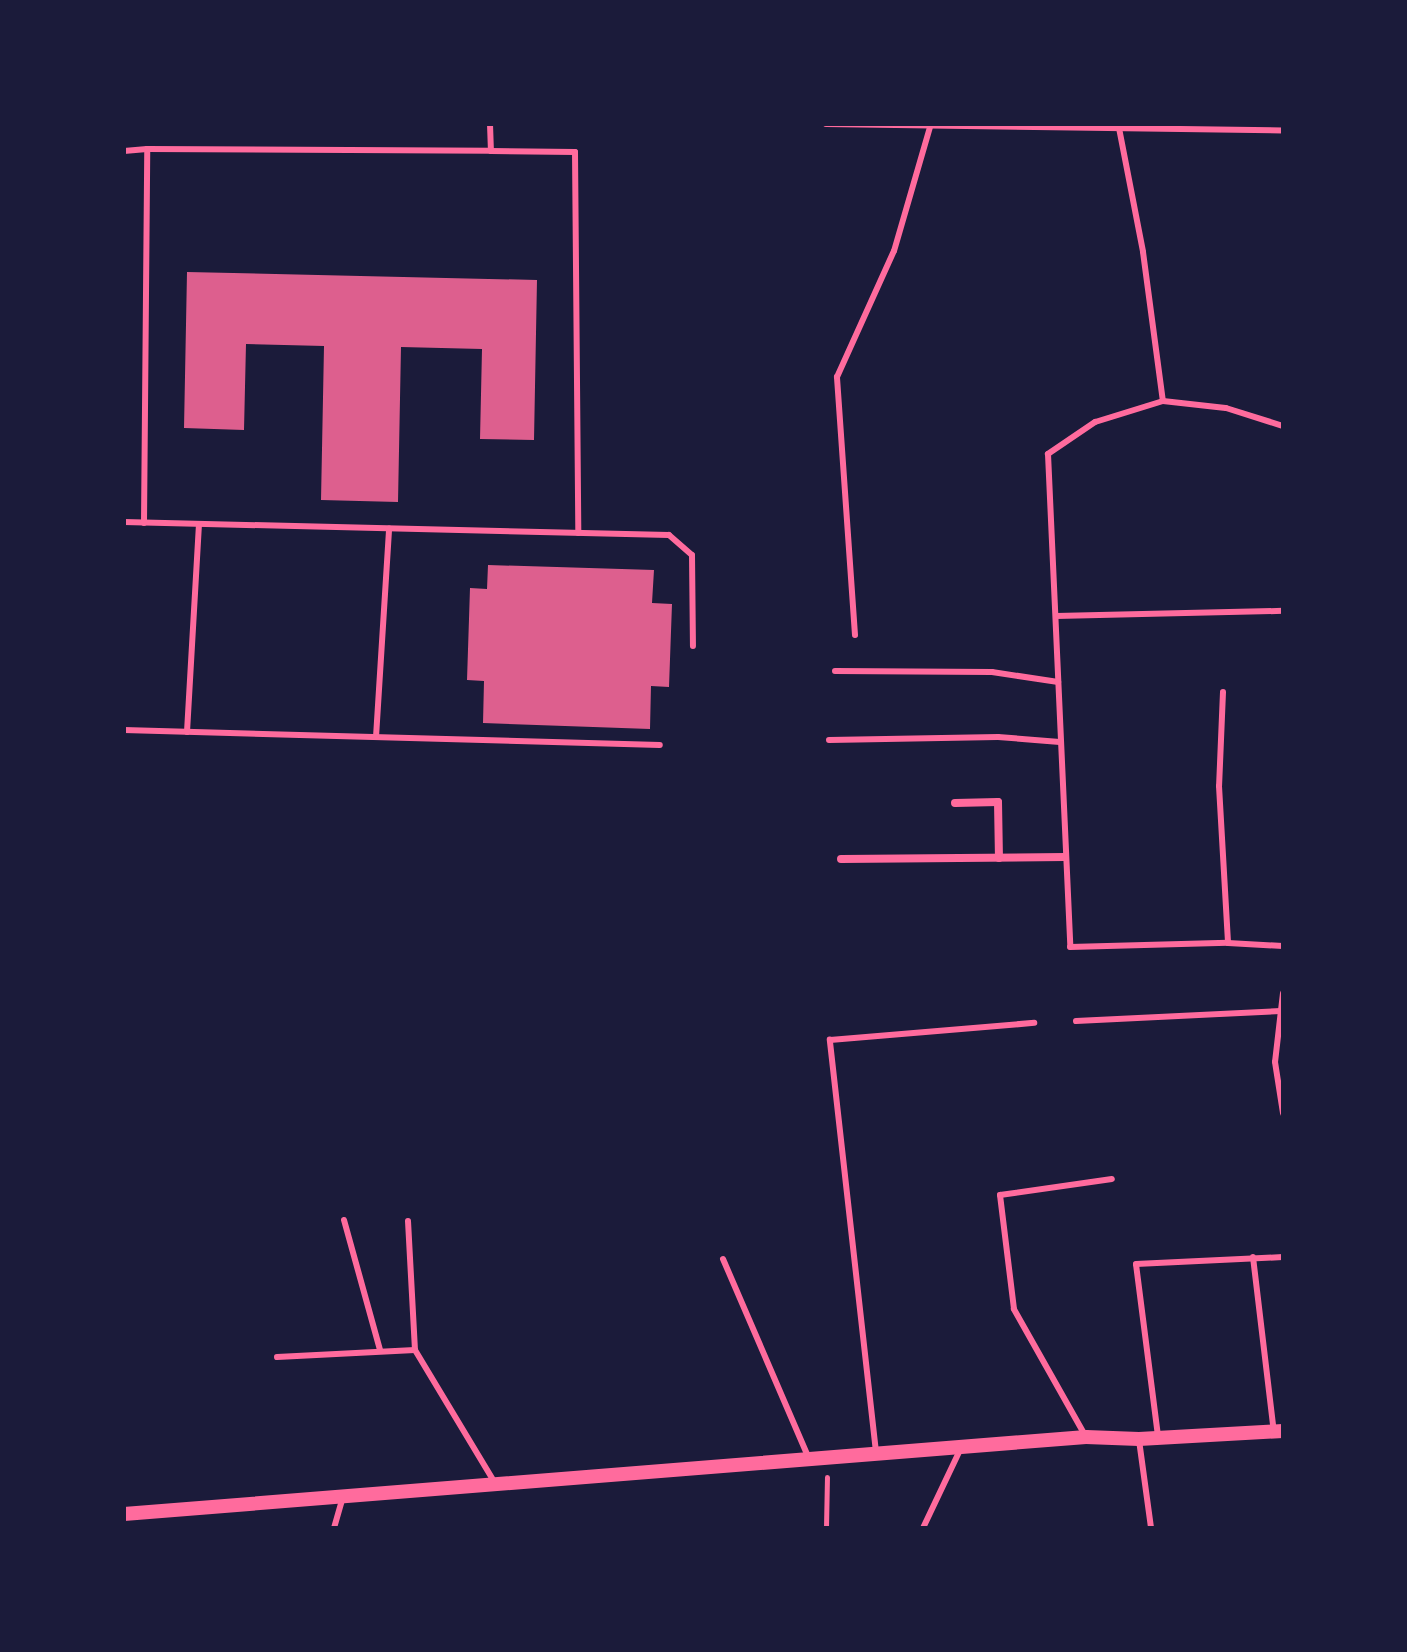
<!DOCTYPE html>
<html>
<head>
<meta charset="utf-8">
<style>
  body { margin:0 }
  #map { position:relative; width:1407px; height:1652px; overflow:hidden; background:#1b1b3a; font-family:"Fira Sans",sans-serif }
  div>[style] { position:absolute }
  .building>* { inset:0; background:#dd5f8e }
  .path>* { height:5px; margin:-2.5px; padding:0 2.5px; transform-origin:2.5px; border-radius:2.5px; background:#ff6b9d }
  .service>* { height:6px; margin:-3px; padding:0 3px; transform-origin:3px; border-radius:3px; background:#ff6b9d }
  .minor>* { height:8px; margin:-4px; padding:0 4px; transform-origin:4px; border-radius:4px; background:#ff6b9d }
  .tertiary>* { height:14px; margin:-7px; padding:0 7px; transform-origin:7px; border-radius:7px; background:#ff6b9d }
  span { translate:-50% -50%; white-space:nowrap; text-align:center; line-height:1.15; -webkit-text-stroke:6px #1b1b3a; paint-order:stroke }
  .frame { position:absolute; inset:0; border:126px solid #1b1b3a; pointer-events:none }
</style>
</head>
<body>
<div id="map">
  <div class="building">
    <i style="clip-path:polygon(187px 272px,537px 280px,534px 440px,480px 439px,482px 349px,401px 347px,398px 502px,321px 500px,324px 346px,246px 344px,244px 430px,184px 428px)"></i>
    <i style="clip-path:polygon(488px 565px,654px 570px,652px 603px,672px 604px,669px 687px,651px 686px,650px 729px,483px 723px,484px 681px,467px 680px,470px 588px,487px 589px)"></i>
  </div>
  <div class="path">
    <i style="left:826px;top:1528px;width:51px;rotate:-88.9deg"></i>
  </div>
  <div class="service">
    <i style="left:490px;top:124px;width:27px;rotate:88deg"></i>
    <i style="left:491px;top:151px;width:84px;rotate:0.7deg"></i>
    <i style="left:575px;top:152px;width:381px;rotate:89.5deg"></i>
    <i style="left:826px;top:124px;width:457px;rotate:0.8deg"></i>
    <i style="left:1119px;top:128px;width:126px;rotate:79deg"></i>
    <i style="left:1143px;top:252px;width:150px;rotate:82.4deg"></i>
    <i style="left:1163px;top:401px;width:71px;rotate:162.8deg"></i>
    <i style="left:1095px;top:422px;width:57px;rotate:145.8deg"></i>
    <i style="left:1048px;top:454px;width:493px;rotate:87.4deg"></i>
    <i style="left:1070px;top:947px;width:158px;rotate:-1.5deg"></i>
    <i style="left:124px;top:151px;width:23px;rotate:-5deg"></i>
    <i style="left:1163px;top:401px;width:63px;rotate:6.3deg"></i>
    <i style="left:1226px;top:408px;width:60px;rotate:17.5deg"></i>
    <i style="left:124px;top:522px;width:545px;rotate:1.37deg"></i>
    <i style="left:669px;top:535px;width:30px;rotate:41deg"></i>
    <i style="left:692px;top:555px;width:91px;rotate:89.4deg"></i>
    <i style="left:144px;top:523px;width:374px;rotate:-89.5deg"></i>
    <i style="left:147px;top:149px;width:344px;rotate:0.3deg"></i>
    <i style="left:1056px;top:616px;width:227px;rotate:-1.3deg"></i>
    <i style="left:855px;top:635px;width:259px;rotate:-94deg"></i>
    <i style="left:837px;top:377px;width:138px;rotate:-65.7deg"></i>
    <i style="left:894px;top:251px;width:132px;rotate:-73.8deg"></i>
    <i style="left:835px;top:671px;width:157px;rotate:0.4deg"></i>
    <i style="left:992px;top:672px;width:67px;rotate:8.6deg"></i>
    <i style="left:1223px;top:692px;width:94px;rotate:92.4deg"></i>
    <i style="left:1219px;top:786px;width:157px;rotate:86.7deg"></i>
    <i style="left:1228px;top:943px;width:55px;rotate:3.1deg"></i>
    <i style="left:124px;top:730px;width:536px;rotate:1.6deg"></i>
    <i style="left:187px;top:732px;width:208px;rotate:-86.7deg"></i>
    <i style="left:376px;top:737px;width:209px;rotate:-86.4deg"></i>
    <i style="left:829px;top:740px;width:169px;rotate:-1deg"></i>
    <i style="left:998px;top:737px;width:62px;rotate:4.6deg"></i>
    <i style="left:1283px;top:993px;width:69px;rotate:96.6deg"></i>
    <i style="left:1275px;top:1062px;width:52px;rotate:81.1deg"></i>
    <i style="left:1076px;top:1021px;width:205px;rotate:-2.8deg"></i>
    <i style="left:344px;top:1220px;width:135px;rotate:74.5deg"></i>
    <i style="left:408px;top:1221px;width:129px;rotate:86.9deg"></i>
    <i style="left:1253px;top:1257px;width:176px;rotate:83.2deg"></i>
    <i style="left:723px;top:1259px;width:218px;rotate:66.7deg"></i>
    <i style="left:277px;top:1357px;width:138px;rotate:-2.9deg"></i>
    <i style="left:415px;top:1350px;width:157px;rotate:59deg"></i>
    <i style="left:1158px;top:1436px;width:173px;rotate:-97.3deg"></i>
    <i style="left:1136px;top:1264px;width:147px;rotate:-2.7deg"></i>
    <i style="left:1086px;top:1437px;width:147px;rotate:-119.4deg"></i>
    <i style="left:1014px;top:1309px;width:115px;rotate:-97deg"></i>
    <i style="left:1000px;top:1195px;width:113px;rotate:-8.1deg"></i>
    <i style="left:1139px;top:1440px;width:89px;rotate:82.2deg"></i>
    <i style="left:876px;top:1452px;width:415px;rotate:-96.4deg"></i>
    <i style="left:830px;top:1040px;width:205px;rotate:-4.8deg"></i>
    <i style="left:334px;top:1528px;width:29px;rotate:-74deg"></i>
    <i style="left:923px;top:1528px;width:86px;rotate:-64.6deg"></i>
  </div>
  <div class="minor">
    <i style="left:955px;top:803px;width:43px;rotate:-1.3deg"></i>
    <i style="left:998px;top:802px;width:56px;rotate:89deg"></i>
    <i style="left:841px;top:859px;width:224px;rotate:-0.5deg"></i>
  </div>
  <div class="tertiary">
    <i style="left:124px;top:1514px;width:965px;rotate:-4.58deg"></i>
    <i style="left:1086px;top:1437px;width:53px;rotate:2.2deg"></i>
    <i style="left:1139px;top:1439px;width:144px;rotate:-3.2deg"></i>
  </div>
  <div class="frame"></div>
</div>
</body>
</html>
